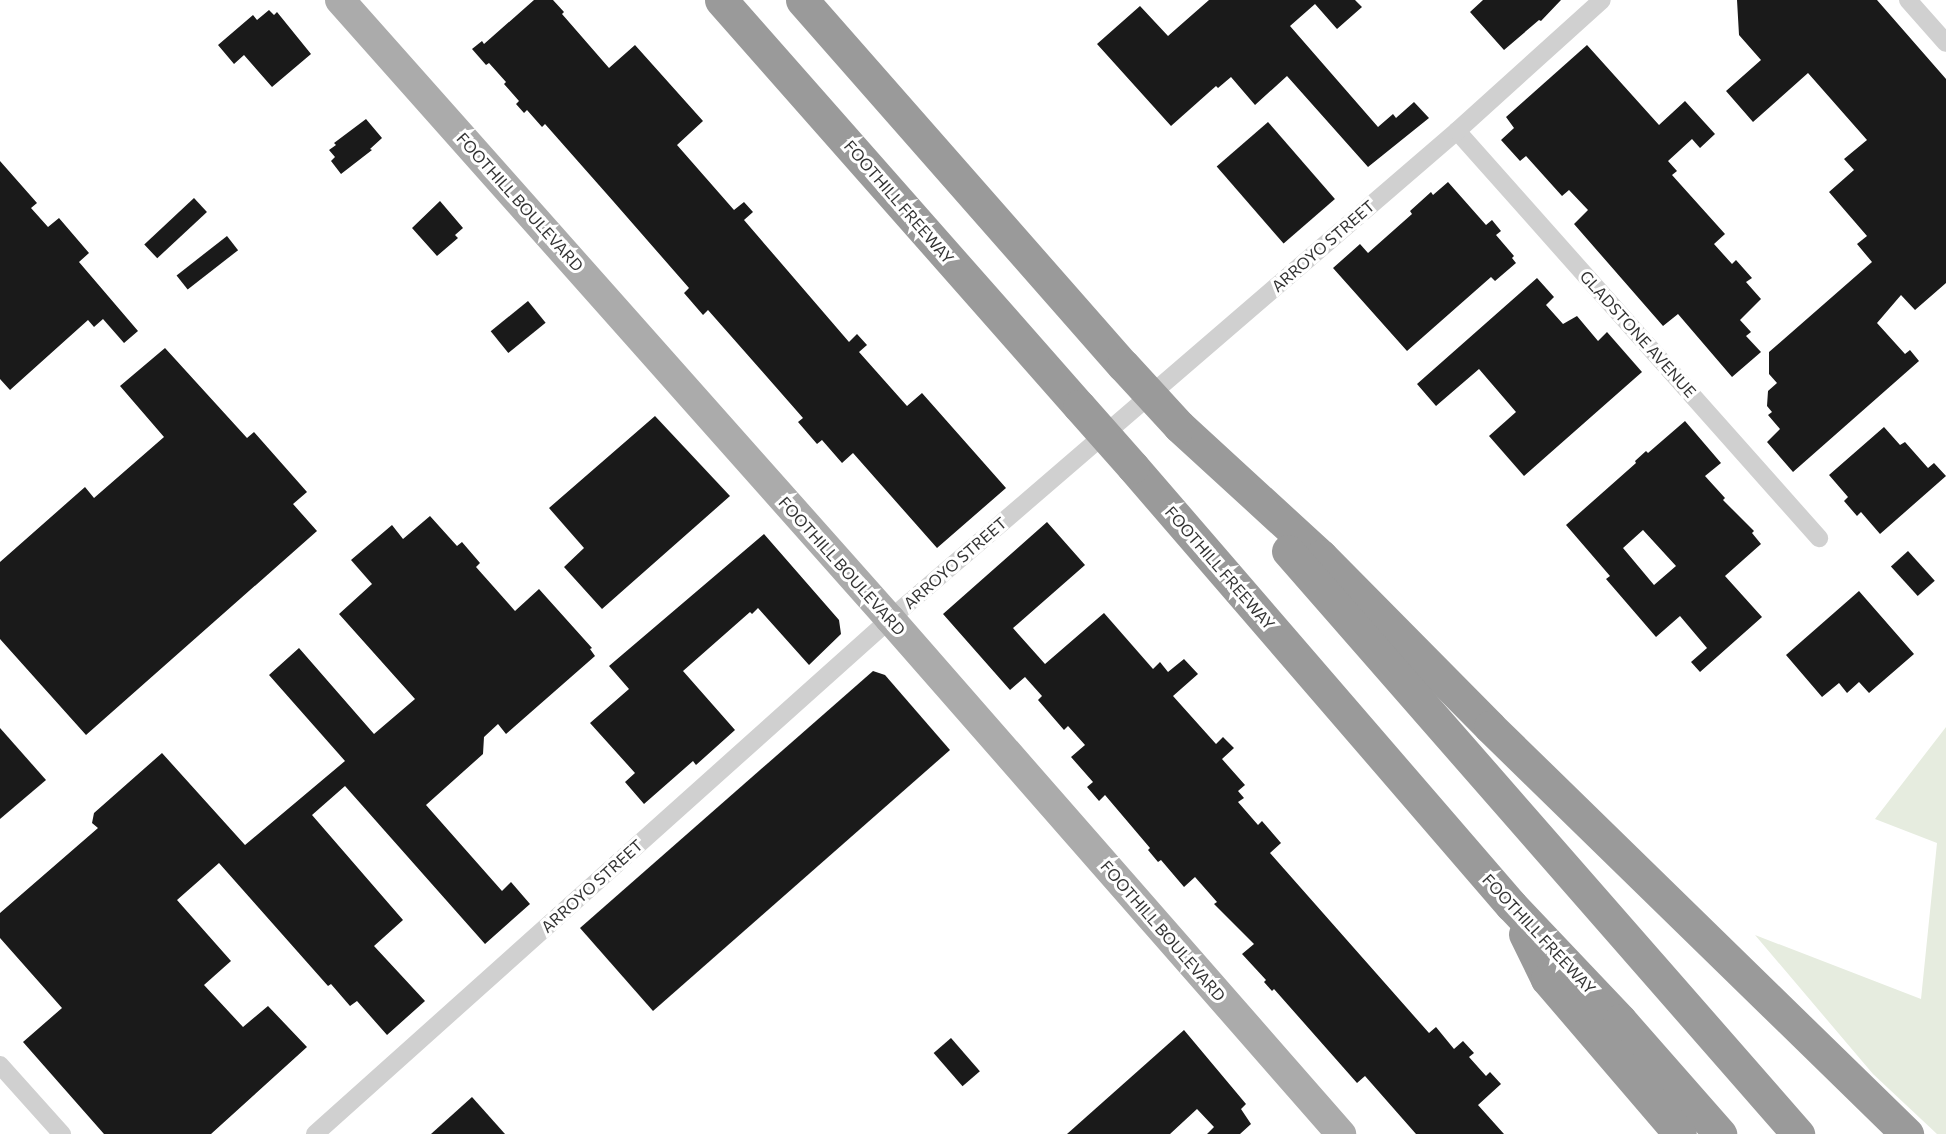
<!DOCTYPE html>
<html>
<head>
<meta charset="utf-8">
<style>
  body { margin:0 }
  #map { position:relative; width:1946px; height:1134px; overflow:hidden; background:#fff; font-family:Commissioner,sans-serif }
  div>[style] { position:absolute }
  .green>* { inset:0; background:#e6ecdf }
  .building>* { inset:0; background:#1a1a1a; transform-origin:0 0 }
  .minor>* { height:18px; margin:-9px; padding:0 9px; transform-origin:9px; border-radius:9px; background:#d0d0d0 }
  .primary>* { height:30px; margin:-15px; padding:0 15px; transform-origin:15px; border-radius:15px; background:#ababab }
  .motorway>* { height:33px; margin:-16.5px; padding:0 16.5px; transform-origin:16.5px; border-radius:16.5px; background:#9a9a9a }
  .motorway-bridge>* { height:33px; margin:-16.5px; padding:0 16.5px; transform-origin:16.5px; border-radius:16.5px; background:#9a9a9a }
  span { translate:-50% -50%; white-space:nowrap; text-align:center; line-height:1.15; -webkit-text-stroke:6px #fff; paint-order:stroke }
  .street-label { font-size:16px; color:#333 }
</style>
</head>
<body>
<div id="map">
  <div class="green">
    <i style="clip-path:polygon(1946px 727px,1946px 1134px,1937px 1134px,1873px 1074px,1755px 935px,1921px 999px,1937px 843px,1875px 819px)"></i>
  </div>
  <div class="building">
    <i style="clip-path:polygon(534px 0,553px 0,564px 12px,562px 14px,609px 68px,635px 45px,703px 121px,677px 145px,734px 210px,744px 202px,753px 212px,744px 220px,849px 342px,857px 334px,867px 345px,859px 352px,907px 406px,922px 393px,1006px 488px,937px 548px,853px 453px,842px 463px,822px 440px,817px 444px,798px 422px,803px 418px,760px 369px,708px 310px,703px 315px,684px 293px,689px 288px,613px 201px,545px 124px,542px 127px,527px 110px,524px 113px,516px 104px,519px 101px,504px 84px,506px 82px,489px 63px,486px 65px,472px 49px,482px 41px,484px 44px)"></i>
    <i style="clip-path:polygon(1209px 0,1355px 0,1362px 7px,1337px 29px,1315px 4px,1290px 26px,1378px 127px,1393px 114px,1396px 118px,1414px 102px,1429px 118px,1368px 167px,1287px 76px,1255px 105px,1231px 77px,1218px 88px,1216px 86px,1171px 126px,1097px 44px,1140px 6px,1168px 36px)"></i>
    <i style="clip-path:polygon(1483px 0,1561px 0,1541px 21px,1539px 20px,1504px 50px,1470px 12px)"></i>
    <i style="clip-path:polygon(1737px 0,1877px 0,1946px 79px,1946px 283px,1915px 310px,1901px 295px,1877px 323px,1905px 354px,1910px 350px,1919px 361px,1793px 472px,1767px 442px,1780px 429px,1768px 415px,1772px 412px,1767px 406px,1768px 391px,1777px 383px,1769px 374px,1769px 352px,1872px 262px,1857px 244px,1867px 236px,1829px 192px,1854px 170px,1844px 159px,1867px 140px,1808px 73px,1753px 122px,1726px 91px,1761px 60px,1739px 35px)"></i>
    <i style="clip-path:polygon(269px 10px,274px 15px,277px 12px,311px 54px,272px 87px,244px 55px,234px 64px,218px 45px,253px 15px,257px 20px)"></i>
    <i style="clip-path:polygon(1587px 45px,1659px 125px,1685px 101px,1715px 134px,1700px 148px,1692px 139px,1668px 161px,1677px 171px,1672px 175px,1725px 234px,1714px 244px,1732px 264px,1736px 260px,1752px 278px,1746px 282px,1761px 299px,1740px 320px,1751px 332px,1746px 336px,1761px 352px,1732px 377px,1678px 314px,1663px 326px,1574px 224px,1588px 210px,1569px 190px,1562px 196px,1526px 156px,1520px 161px,1501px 140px,1514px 128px,1506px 117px)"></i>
    <i style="clip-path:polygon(366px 119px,382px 138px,370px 149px,372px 150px,341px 174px,331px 161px,335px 157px,329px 150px,336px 145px,334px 143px)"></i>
    <i style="left:1268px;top:122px;width:102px;height:68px;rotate:49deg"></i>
    <i style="clip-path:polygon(0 161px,37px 203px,31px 208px,48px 227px,59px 218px,89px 253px,79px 262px,138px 331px,124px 343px,103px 319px,94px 327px,88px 320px,10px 390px,0 379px)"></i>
    <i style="clip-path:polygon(1448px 182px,1486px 225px,1492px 220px,1501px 231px,1496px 235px,1514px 256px,1512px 258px,1516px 263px,1495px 281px,1491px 277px,1407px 351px,1333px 268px,1360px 244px,1368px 253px,1412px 214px,1410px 211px,1431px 192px,1433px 195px)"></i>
    <i style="left:194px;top:198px;width:19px;height:68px;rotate:47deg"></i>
    <i style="clip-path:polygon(440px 201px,463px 228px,455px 235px,458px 238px,437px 256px,412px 228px)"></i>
    <i style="left:227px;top:236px;width:18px;height:64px;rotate:52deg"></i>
    <i style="clip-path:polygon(1537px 278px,1554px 297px,1546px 305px,1563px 324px,1577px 316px,1598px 341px,1607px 332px,1642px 372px,1524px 476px,1489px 436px,1516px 412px,1479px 369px,1436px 406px,1417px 384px)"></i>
    <i style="left:528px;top:301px;width:28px;height:48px;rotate:51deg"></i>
    <i style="clip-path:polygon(165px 348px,247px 438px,254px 432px,307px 492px,293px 504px,317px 531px,86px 735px,0 639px,0 562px,85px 487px,94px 498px,164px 437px,120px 386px)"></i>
    <i style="clip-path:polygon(655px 416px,730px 496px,602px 609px,564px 567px,584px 548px,549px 508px)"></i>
    <i style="clip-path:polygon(evenodd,1685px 421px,1721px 463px,1705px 476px,1725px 498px,1723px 500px,1754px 531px,1752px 533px,1761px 544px,1725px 576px,1762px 617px,1700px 672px,1691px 662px,1707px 648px,1680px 616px,1656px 637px,1606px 579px,1610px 576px,1566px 525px,1636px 463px,1635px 461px,1646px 451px,1648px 453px,1685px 421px,1643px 530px,1676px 566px,1654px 585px,1623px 548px,1643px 530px)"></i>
    <i style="clip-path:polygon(1884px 427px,1900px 445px,1905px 442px,1928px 468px,1934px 463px,1946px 476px,1880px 534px,1861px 512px,1857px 516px,1844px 501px,1848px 497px,1829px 475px)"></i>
    <i style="clip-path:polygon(430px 516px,457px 546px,462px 542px,480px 563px,476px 567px,515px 611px,539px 589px,592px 648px,590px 649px,595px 656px,506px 734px,498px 724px,484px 737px,483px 754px,426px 805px,502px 891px,511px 882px,530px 904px,485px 944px,345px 786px,312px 815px,403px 920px,374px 946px,425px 1001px,387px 1035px,357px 1001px,350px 1006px,331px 984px,328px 986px,219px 863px,177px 900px,231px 961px,204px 985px,243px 1027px,268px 1006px,307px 1047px,211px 1134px,104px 1134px,23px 1042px,62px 1008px,0 938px,0 913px,98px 828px,92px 823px,94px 813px,162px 753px,245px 845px,345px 761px,269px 675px,299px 648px,374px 734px,415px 699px,339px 614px,372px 584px,351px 560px,392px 525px,403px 539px)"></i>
    <i style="clip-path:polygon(1047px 522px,1085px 565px,1013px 628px,1045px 664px,1104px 613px,1153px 669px,1160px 662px,1168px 672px,1184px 659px,1198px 674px,1173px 696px,1216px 744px,1223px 737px,1234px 748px,1222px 759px,1245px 785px,1238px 791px,1244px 798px,1238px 802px,1258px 825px,1262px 821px,1281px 843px,1270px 853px,1429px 1033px,1436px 1027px,1454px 1049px,1463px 1041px,1474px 1053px,1469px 1057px,1486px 1076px,1490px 1072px,1501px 1084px,1478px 1105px,1504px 1134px,1416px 1134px,1365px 1076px,1357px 1083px,1274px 989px,1272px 991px,1264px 982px,1266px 980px,1242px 954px,1254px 944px,1214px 904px,1217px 902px,1195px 877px,1184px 887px,1161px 860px,1158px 862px,1148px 850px,1150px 848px,1105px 795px,1099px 801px,1087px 787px,1093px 782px,1071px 757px,1085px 745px,1068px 726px,1064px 730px,1038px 700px,1042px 696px,1025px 677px,1010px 690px,943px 614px)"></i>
    <i style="clip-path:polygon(764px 534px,839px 620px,841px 634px,809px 665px,758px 608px,752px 614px,750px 612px,683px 671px,735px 730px,696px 765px,693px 761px,644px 804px,625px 782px,635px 773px,590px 723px,629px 689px,609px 666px)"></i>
    <i style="left:1908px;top:551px;width:40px;height:23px;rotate:48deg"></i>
    <i style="clip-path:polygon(1859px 591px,1914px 654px,1869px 693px,1859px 682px,1847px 693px,1839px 683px,1822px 697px,1786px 655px)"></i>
    <i style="clip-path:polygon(873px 671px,885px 675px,950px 750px,653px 1011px,580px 928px)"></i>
    <i style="clip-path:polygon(0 728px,46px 780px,0 819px)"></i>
    <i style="clip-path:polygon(1184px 1030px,1246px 1104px,1241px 1109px,1251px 1124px,1240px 1134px,1207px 1134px,1214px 1127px,1197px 1109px,1170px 1134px,1067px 1134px)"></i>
    <i style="left:951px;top:1038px;width:44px;height:23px;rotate:49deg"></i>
    <i style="clip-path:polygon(472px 1097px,505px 1134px,431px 1134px)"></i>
  </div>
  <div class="minor">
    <i style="left:1908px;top:0;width:57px;rotate:48.5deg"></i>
    <i style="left:1457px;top:131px;width:545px;rotate:48.35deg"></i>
    <i style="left:0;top:1065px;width:93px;rotate:48.1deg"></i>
    <i style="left:315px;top:1134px;width:772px;rotate:-41.85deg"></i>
    <i style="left:890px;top:619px;width:748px;rotate:-40.72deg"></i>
    <i style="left:1457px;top:131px;width:195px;rotate:-42.1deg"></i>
  </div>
  <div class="primary">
    <i style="left:340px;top:0;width:828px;rotate:48.38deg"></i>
    <i style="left:890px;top:619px;width:685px;rotate:48.79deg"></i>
  </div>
  <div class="motorway">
    <i style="left:721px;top:0;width:541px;rotate:48.6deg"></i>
    <i style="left:802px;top:0;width:486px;rotate:48.7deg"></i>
    <i style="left:1179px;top:426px;width:193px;rotate:42.5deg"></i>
    <i style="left:1321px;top:556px;width:240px;rotate:45.3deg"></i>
    <i style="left:1490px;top:727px;width:583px;rotate:44.3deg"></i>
    <i style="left:1133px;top:467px;width:579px;rotate:49.21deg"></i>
    <i style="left:1511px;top:905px;width:158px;rotate:46.5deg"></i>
    <i style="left:1620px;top:1020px;width:152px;rotate:48.7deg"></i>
    <i style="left:1288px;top:551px;width:775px;rotate:48.82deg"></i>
    <i style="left:1525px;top:934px;width:50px;rotate:63.9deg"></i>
    <i style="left:1547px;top:979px;width:204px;rotate:49.4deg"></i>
  </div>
  <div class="motorway-bridge">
    <i style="left:1123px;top:365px;width:83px;rotate:47.4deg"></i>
    <i style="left:1079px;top:406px;width:81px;rotate:48.5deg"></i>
  </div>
  <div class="street-label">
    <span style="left:520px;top:202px;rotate:48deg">FOOTHILL BOULEVARD</span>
    <span style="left:899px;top:202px;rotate:49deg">FOOTHILL FREEWAY</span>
    <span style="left:1323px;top:246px;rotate:-41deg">ARROYO STREET</span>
    <span style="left:1638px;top:334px;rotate:48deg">GLADSTONE AVENUE</span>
    <span style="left:955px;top:563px;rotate:-41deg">ARROYO STREET</span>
    <span style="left:842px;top:566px;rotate:48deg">FOOTHILL BOULEVARD</span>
    <span style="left:1220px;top:568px;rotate:49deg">FOOTHILL FREEWAY</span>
    <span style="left:592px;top:886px;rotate:-42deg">ARROYO STREET</span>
    <span style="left:1163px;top:931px;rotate:49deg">FOOTHILL BOULEVARD</span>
    <span style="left:1539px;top:934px;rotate:47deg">FOOTHILL FREEWAY</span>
  </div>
</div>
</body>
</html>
